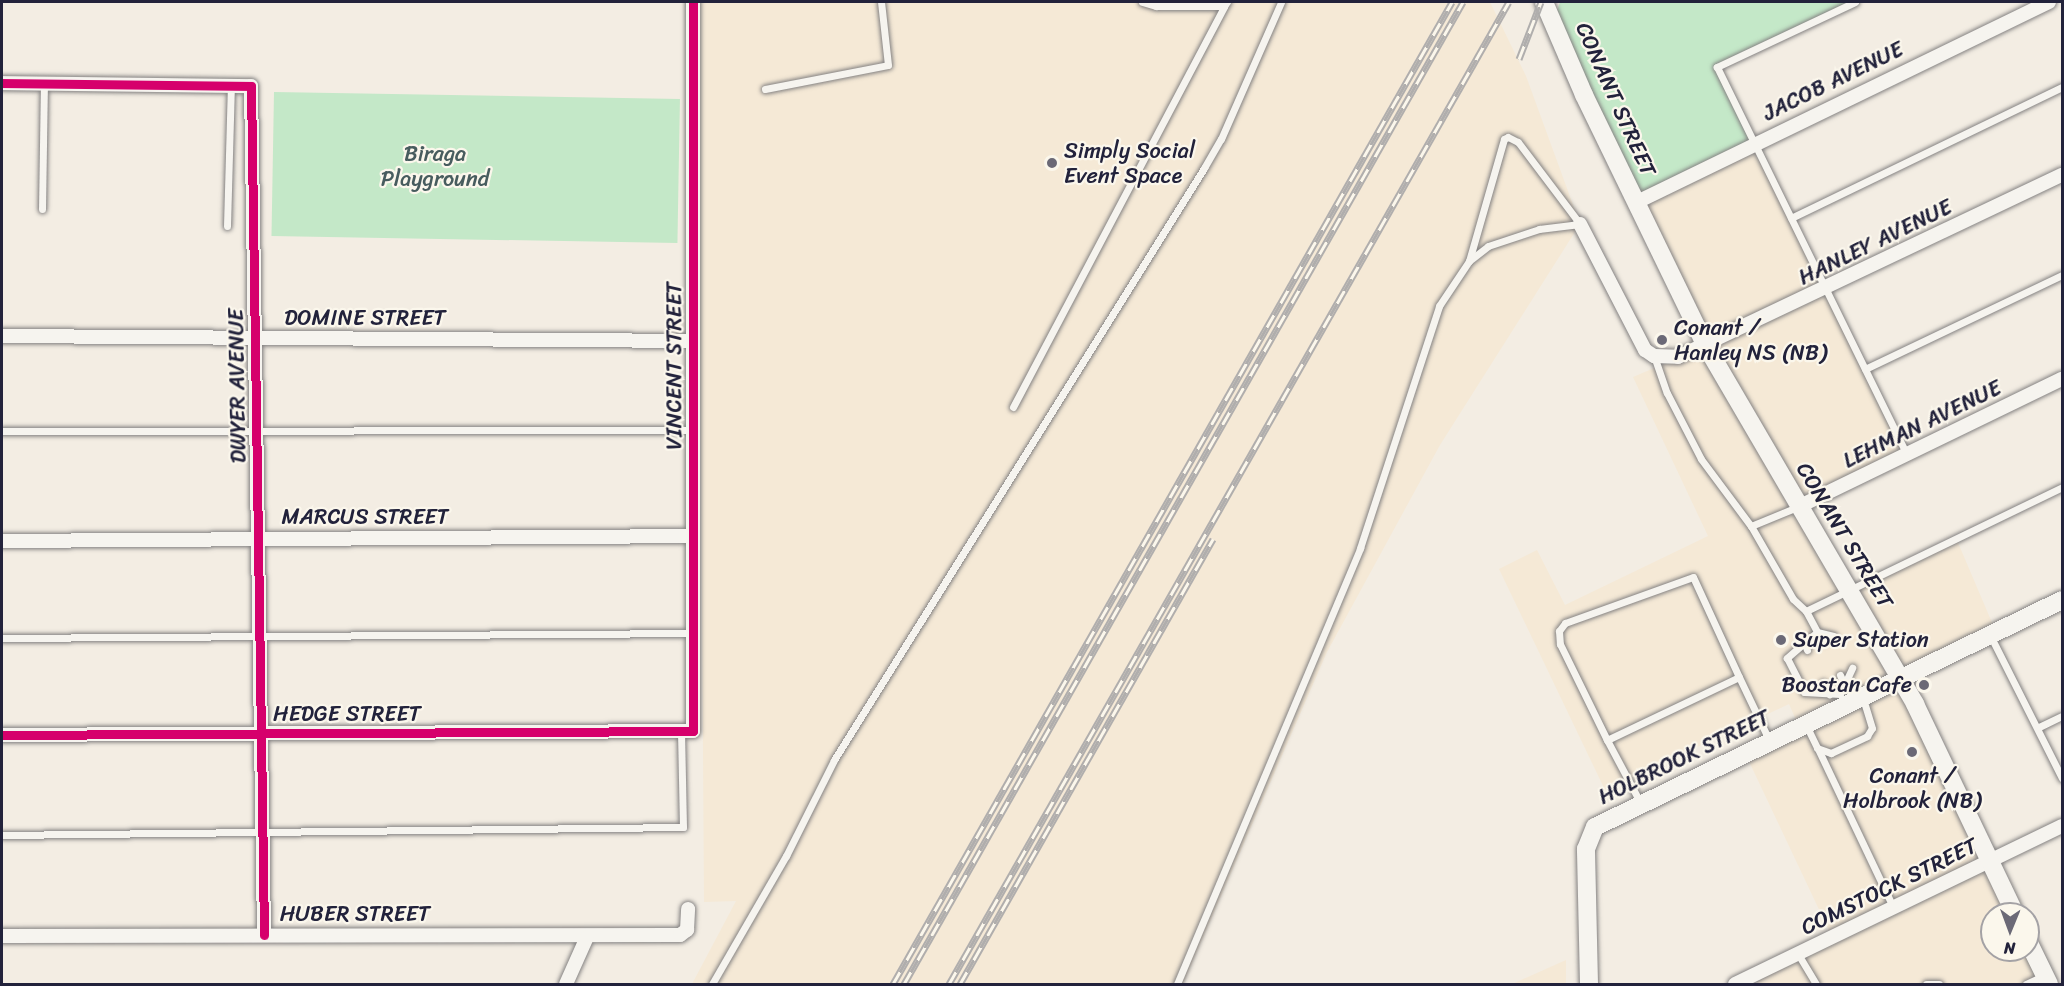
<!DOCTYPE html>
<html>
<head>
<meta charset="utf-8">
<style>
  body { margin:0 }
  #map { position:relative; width:2064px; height:986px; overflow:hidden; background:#f3ede3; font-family:Sriracha,sans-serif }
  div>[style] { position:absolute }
  .built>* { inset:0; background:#f5e9d6 }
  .green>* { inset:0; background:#c4e8c8; transform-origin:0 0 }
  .roads { filter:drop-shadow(0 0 2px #848282) drop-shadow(0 0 2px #848282) }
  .lane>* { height:7px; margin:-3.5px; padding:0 3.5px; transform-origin:3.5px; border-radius:3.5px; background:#f6f4ef }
  .street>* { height:14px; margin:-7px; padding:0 7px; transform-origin:7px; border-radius:7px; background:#f6f4ef }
  .secondary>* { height:18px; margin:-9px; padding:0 9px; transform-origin:9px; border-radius:9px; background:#f6f4ef }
  .rail>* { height:7px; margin-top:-3.5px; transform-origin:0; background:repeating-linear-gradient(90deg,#fbf7ec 0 14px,#b0aead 0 28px); box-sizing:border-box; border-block:2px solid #b0aead }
  .cycleway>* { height:9px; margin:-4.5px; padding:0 4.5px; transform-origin:4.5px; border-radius:4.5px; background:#d6006c }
  .dots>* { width:16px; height:16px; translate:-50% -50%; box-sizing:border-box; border:3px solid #fbf7ec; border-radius:50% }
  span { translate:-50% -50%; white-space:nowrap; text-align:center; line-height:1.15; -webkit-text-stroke:4.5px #fbf7ec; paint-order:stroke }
  .street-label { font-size:22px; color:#22223b }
  .poi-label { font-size:22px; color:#22223b }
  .left { translate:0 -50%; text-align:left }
  .right { translate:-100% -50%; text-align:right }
  .park-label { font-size:22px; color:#475c5e }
  .frame { position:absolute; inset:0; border:3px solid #22223b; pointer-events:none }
  .north { position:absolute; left:1980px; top:902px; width:60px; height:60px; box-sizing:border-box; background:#fbf7ec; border:2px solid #a4a2a5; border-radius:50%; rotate:181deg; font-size:16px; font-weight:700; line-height:24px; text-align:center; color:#22223b }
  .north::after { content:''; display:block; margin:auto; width:21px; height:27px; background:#6b6976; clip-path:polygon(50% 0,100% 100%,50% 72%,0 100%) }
</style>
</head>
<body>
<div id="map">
  <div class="built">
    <i style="clip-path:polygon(698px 2px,1490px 2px,1526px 76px,1580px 224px,1440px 445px,1327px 652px,1183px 984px,692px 984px,736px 901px,704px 902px)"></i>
    <i style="clip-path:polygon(1753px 142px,1907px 455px,1800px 506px,1849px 589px,1956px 538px,1996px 632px,1901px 677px,2015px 914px,1992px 914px,1992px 950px,2028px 950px,2049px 984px,1758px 984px,1754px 975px,1832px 937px,1745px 753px,1799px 727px,1789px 704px,1605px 790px,1499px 569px,1537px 550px,1565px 605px,1708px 536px,1633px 377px,1706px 346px,1637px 202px)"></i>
    <i style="clip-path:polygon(1566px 960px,1566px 984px,1512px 984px)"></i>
  </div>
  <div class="green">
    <i style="clip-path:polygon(1560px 2px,1855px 2px,1718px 67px,1753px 142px,1637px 202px,1554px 20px)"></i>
    <i style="left:274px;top:92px;width:406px;height:144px;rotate:1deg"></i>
  </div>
  <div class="roads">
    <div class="lane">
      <i style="left:1142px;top:2px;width:15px;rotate:16deg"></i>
      <i style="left:1156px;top:6px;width:68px"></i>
      <i style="left:1224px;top:6px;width:5px;rotate:-53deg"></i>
      <i style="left:1855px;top:2px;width:153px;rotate:154.8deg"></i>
      <i style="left:1717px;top:67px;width:432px;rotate:63.9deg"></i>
      <i style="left:765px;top:89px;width:125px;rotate:-11deg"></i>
      <i style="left:888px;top:65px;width:63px;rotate:-96.3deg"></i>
      <i style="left:42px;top:209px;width:126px;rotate:-89.1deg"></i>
      <i style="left:1791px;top:218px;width:301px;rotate:-25.8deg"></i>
      <i style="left:227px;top:226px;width:141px;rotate:-88.4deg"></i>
      <i style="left:1469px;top:261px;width:127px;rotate:-74deg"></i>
      <i style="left:1504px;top:139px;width:4px;rotate:-27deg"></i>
      <i style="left:1508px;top:137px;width:11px;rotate:27deg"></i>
      <i style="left:1518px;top:142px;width:103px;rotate:52.9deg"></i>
      <i style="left:1654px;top:356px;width:39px;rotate:71deg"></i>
      <i style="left:1667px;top:393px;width:74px;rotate:62.7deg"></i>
      <i style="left:1701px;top:459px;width:84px;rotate:53.3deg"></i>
      <i style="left:1751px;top:526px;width:84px;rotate:60.1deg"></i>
      <i style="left:1793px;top:599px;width:18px;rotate:43deg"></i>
      <i style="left:1806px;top:611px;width:284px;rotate:-25.8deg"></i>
      <i style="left:1865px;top:369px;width:218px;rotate:-25.5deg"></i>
      <i style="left:1013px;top:407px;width:453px;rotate:-62.2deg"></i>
      <i style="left:2px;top:431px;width:691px;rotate:-0.08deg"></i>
      <i style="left:1751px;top:526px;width:50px;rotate:-22.4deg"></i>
      <i style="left:1806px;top:611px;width:24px;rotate:62deg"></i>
      <i style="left:1817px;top:632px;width:17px;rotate:13deg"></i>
      <i style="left:1991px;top:637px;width:158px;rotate:63.3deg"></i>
      <i style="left:2px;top:638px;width:691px;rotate:-0.41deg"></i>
      <i style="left:1804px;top:643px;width:23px;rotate:139deg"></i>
      <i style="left:1787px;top:658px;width:38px;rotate:63deg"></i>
      <i style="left:1804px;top:692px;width:36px;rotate:3deg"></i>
      <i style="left:1840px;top:694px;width:29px;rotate:-65deg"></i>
      <i style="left:1807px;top:650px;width:8px;rotate:-113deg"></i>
      <i style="left:1804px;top:643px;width:17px;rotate:-40deg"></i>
      <i style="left:1817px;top:632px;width:11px;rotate:56deg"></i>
      <i style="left:1840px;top:675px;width:12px;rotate:66deg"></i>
      <i style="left:1739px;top:677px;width:110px;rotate:-114.7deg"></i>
      <i style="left:1693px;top:577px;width:136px;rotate:160.2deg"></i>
      <i style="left:1565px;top:623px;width:10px;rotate:127deg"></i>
      <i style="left:1559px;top:631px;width:13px;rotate:86deg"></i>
      <i style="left:1560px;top:644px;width:107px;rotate:63.9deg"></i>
      <i style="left:1607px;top:740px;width:146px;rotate:-25.5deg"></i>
      <i style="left:1739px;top:677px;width:72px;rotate:64.5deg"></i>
      <i style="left:1823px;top:683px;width:13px;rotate:61deg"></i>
      <i style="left:1806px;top:725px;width:25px;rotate:64deg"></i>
      <i style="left:1817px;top:748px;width:15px;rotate:20deg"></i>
      <i style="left:1831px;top:753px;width:40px;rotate:-25deg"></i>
      <i style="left:1867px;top:736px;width:9px;rotate:-58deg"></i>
      <i style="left:1872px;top:728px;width:30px;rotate:-107deg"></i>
      <i style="left:2039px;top:727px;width:25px;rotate:-26deg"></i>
      <i style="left:1607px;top:740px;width:72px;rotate:62deg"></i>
      <i style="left:1818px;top:749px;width:175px;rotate:64.6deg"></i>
      <i style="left:2px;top:835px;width:681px;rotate:-0.67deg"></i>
      <i style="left:683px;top:827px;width:96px;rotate:-91.2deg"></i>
      <i style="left:1798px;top:954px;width:35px;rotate:59deg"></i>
      <i style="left:712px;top:984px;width:148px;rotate:-60deg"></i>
      <i style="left:786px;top:856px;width:107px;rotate:-63.4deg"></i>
      <i style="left:834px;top:760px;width:698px;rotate:-57.99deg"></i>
      <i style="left:1204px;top:168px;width:34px;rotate:-60deg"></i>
      <i style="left:1221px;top:139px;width:150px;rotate:-66.3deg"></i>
      <i style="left:1177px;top:984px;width:473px;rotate:-67.2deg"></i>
      <i style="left:1360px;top:548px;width:255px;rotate:-71.9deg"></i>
      <i style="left:1439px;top:306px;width:54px;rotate:-56.3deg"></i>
      <i style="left:1469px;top:261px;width:24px;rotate:-38deg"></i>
      <i style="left:1488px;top:246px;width:54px;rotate:-18.4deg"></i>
      <i style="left:1539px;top:229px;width:41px;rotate:-7deg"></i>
      <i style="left:1926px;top:984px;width:13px"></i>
      <i style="left:2026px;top:984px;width:19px;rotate:-25deg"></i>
    </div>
    <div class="street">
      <i style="left:2px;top:83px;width:249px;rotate:0.7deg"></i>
      <i style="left:251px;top:86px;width:849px;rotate:89.12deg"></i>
      <i style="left:1637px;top:202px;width:458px;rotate:-25.9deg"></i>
      <i style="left:1580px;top:224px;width:142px;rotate:62.7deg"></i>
      <i style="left:1645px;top:350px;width:11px;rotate:34deg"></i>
      <i style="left:1654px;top:356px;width:24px;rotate:2deg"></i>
      <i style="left:1678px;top:357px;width:425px;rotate:-25.4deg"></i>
      <i style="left:2px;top:336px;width:691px;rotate:0.41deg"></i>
      <i style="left:1800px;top:506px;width:291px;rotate:-25.9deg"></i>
      <i style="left:2px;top:541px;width:691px;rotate:-0.41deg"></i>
      <i style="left:2px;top:735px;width:691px;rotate:-0.33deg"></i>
      <i style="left:693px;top:731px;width:729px;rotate:-90deg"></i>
      <i style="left:2px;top:936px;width:678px;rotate:-0.08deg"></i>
      <i style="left:680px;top:935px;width:9px;rotate:-36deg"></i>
      <i style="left:687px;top:930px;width:21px;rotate:-87deg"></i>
      <i style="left:566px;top:984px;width:51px;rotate:-65.9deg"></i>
      <i style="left:1735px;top:984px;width:363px;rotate:-25.8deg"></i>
    </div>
    <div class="secondary">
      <i style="left:1544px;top:2px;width:101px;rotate:66.7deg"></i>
      <i style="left:1584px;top:95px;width:279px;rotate:64.1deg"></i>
      <i style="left:1706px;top:346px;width:415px;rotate:59.7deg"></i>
      <i style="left:1915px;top:704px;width:233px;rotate:64.5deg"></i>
      <i style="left:2028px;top:941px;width:48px;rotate:64deg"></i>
      <i style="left:1589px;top:984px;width:135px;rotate:-91.3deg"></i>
      <i style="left:1586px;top:849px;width:24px;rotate:-68deg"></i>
      <i style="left:1595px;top:827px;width:519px;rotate:-25.92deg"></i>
    </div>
  </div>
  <div class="rail">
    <i style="left:1519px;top:59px;width:61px;rotate:-68.9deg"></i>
    <i style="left:893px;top:984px;width:1130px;rotate:-60.35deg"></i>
    <i style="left:904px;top:984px;width:1130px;rotate:-60.35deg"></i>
    <i style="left:949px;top:984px;width:1130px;rotate:-60.31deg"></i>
    <i style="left:960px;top:984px;width:512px;rotate:-60.38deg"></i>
  </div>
  <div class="cycleway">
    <i style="left:2px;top:83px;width:249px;rotate:0.7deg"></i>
    <i style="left:251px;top:86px;width:849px;rotate:89.12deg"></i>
    <i style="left:2px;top:735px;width:691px;rotate:-0.33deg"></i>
    <i style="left:693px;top:731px;width:729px;rotate:-90deg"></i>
  </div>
  <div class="dots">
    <i style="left:1052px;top:163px;background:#6b6976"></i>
    <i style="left:1662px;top:340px;background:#6b6976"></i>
    <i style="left:1781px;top:640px;background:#6b6976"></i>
    <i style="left:1924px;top:685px;background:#6b6976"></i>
    <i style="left:1912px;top:752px;background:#6b6976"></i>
  </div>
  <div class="street-label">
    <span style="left:1833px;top:81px;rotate:-26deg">JACOB AVENUE</span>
    <span style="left:1616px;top:99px;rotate:66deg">CONANT STREET</span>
    <span style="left:1875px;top:242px;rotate:-26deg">HANLEY AVENUE</span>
    <span style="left:365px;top:318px">DOMINE STREET</span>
    <span style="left:674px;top:366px;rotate:-90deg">VINCENT STREET</span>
    <span style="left:237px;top:386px;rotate:-91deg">DWYER AVENUE</span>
    <span style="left:1922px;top:424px;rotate:-26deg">LEHMAN AVENUE</span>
    <span style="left:365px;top:517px">MARCUS STREET</span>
    <span style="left:1845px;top:535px;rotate:59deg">CONANT STREET</span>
    <span style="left:347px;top:714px">HEDGE STREET</span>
    <span style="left:1684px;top:757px;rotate:-26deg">HOLBROOK STREET</span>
    <span style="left:1889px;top:886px;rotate:-26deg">COMSTOCK STREET</span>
    <span style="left:355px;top:914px">HUBER STREET</span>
  </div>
  <div class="poi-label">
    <span class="left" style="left:1064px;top:163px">Simply Social<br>Event Space</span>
    <span class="left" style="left:1674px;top:340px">Conant /<br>Hanley NS (NB)</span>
    <span class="left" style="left:1793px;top:640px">Super Station</span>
    <span class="right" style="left:1912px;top:685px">Boostan Cafe</span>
    <span style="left:1912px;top:788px">Conant /<br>Holbrook (NB)</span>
  </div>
  <div class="park-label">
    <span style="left:435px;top:166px">Biraga<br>Playground</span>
  </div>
  <div class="frame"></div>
  <div class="north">N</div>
</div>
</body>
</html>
